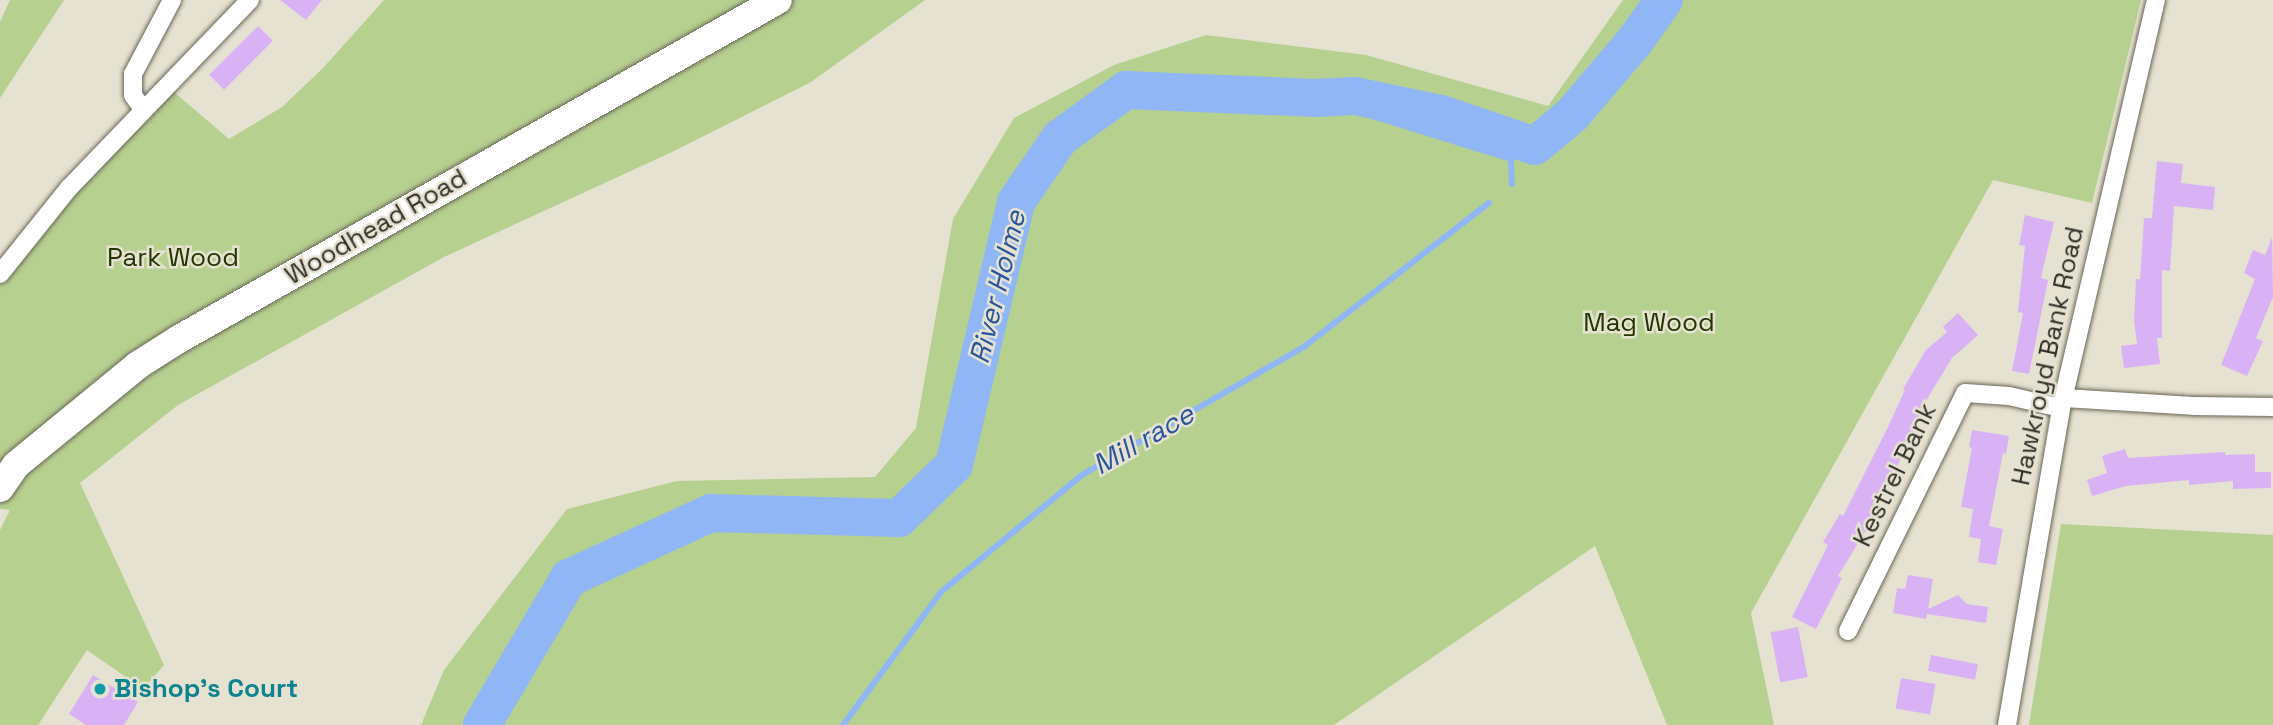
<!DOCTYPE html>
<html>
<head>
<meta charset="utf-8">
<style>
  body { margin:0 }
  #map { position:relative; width:2273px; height:725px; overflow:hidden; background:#e6e2d1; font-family:"Space Grotesk",sans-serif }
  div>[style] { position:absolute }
  .green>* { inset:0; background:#b6d090 }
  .stream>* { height:6px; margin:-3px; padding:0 3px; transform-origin:3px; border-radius:3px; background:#90b6f6 }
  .river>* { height:38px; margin:-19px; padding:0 19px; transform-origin:19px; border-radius:19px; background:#90b6f6 }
  .building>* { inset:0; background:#d9b2f5; transform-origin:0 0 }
  .roads { filter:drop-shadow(0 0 2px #6a6657) drop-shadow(0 0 2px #6a6657) }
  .minor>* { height:18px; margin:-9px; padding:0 9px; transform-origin:9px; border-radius:9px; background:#fff }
  .primary>* { height:28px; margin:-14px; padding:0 14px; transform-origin:14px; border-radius:14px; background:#fff }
  .dots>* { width:19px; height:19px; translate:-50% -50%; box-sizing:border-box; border:4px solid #e6e2d1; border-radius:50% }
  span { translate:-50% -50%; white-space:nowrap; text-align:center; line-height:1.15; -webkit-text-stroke:5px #e6e2d1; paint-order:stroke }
  .street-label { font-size:26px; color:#302e28 }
  .park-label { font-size:26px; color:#243500 }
  .culture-label { font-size:26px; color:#0d838f; font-weight:700 }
  .left { translate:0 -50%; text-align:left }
  .water-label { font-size:28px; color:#29549e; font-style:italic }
</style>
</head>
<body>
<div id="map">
  <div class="green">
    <i style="clip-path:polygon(10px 0,64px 0,0 98px,0 22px)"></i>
    <i style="clip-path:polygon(384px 0,925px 0,811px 82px,672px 152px,444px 257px,178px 405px,80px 483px,164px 665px,143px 689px,87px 650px,38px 725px,0 725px,0 530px,10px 510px,0 509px,0 262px,64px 180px,161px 81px,229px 139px,282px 107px,323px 68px)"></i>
    <i style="clip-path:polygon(1623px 0,2141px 0,2092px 203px,1993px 180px,1751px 613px,1774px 725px,1667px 725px,1595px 546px,1334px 725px,421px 725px,444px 670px,567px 509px,677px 481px,875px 477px,916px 428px,953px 219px,1014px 118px,1114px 65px,1206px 35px,1366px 55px,1548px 106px)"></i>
    <i style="clip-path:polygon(2061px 524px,2273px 535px,2273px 725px,2029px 725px)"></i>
  </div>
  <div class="stream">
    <i style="left:1314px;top:98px;width:206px;rotate:17.2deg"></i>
    <i style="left:1511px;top:159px;width:25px;rotate:88deg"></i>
    <i style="left:843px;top:725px;width:165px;rotate:-53.6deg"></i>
    <i style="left:941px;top:592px;width:183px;rotate:-39.7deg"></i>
    <i style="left:1082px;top:475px;width:258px;rotate:-30deg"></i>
    <i style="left:1305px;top:346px;width:233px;rotate:-37.9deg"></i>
  </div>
  <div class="river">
    <i style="left:482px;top:725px;width:171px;rotate:-59.4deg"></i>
    <i style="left:569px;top:578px;width:156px;rotate:-24.6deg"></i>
    <i style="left:711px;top:513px;width:188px;rotate:1.5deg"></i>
    <i style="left:899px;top:518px;width:76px;rotate:-43.9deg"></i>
    <i style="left:954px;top:465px;width:270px;rotate:-76.7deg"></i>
    <i style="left:1016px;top:202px;width:78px;rotate:-55.5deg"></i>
    <i style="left:1060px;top:138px;width:82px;rotate:-36deg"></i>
    <i style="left:1126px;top:90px;width:188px;rotate:2.4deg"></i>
    <i style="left:1314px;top:98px;width:41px;rotate:-2.8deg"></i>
    <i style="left:1355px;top:96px;width:88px;rotate:11.8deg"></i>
    <i style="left:1441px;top:114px;width:99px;rotate:18.8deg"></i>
    <i style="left:1535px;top:146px;width:48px;rotate:-40deg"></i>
    <i style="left:1572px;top:115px;width:97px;rotate:-49.6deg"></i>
    <i style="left:1635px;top:41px;width:50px;rotate:-54.7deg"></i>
  </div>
  <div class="building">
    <i style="clip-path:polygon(280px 0,322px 0,306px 20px)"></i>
    <i style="left:258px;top:26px;width:21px;height:69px;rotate:45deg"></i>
    <i style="clip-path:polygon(2157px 161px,2183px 164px,2181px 183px,2215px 187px,2213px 210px,2174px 206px,2170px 271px,2162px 270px,2162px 338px,2157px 338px,2160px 364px,2124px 368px,2121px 346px,2137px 344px,2134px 321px,2136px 279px,2140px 279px,2144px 218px,2152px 218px)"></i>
    <i style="clip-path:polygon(2025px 215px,2054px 222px,2041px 278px,2048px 280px,2029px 374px,2012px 371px,2023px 313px,2018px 312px,2025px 246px,2019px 245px)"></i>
    <i style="clip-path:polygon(2272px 237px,2273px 297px,2256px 338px,2263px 341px,2247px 376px,2221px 365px,2255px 279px,2244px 273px,2253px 250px,2265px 255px)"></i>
    <i style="clip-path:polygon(1958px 313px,1978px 335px,1952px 358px,1921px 409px,1924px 410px,1868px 527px,1838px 576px,1842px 578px,1816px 629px,1792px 617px,1828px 545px,1823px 542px,1840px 514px,1843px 516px,1887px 429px,1905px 390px,1903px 389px,1926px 350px,1947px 332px,1943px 327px)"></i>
    <i style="clip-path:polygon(1972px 430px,2009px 436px,2006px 454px,2003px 453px,1989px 526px,2003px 529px,1996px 565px,1978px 562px,1981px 539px,1969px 537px,1973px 509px,1961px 507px,1972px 448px,1969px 447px)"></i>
    <i style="clip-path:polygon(2125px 449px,2128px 458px,2225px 452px,2225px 455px,2255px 454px,2255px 472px,2271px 472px,2271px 488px,2233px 489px,2233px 481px,2189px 485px,2189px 480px,2126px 486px,2092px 496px,2087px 480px,2107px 473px,2102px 456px)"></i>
    <i style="clip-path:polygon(1908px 575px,1933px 579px,1928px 609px,1958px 595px,1967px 604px,1988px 607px,1986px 623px,1927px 614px,1926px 619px,1893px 613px,1897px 588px,1905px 589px)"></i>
    <i style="left:1798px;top:627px;width:51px;height:28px;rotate:79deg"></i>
    <i style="left:1931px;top:655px;width:48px;height:16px;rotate:11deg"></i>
    <i style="clip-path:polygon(93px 675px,138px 702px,124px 725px,86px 725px,69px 714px)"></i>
    <i style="left:1901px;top:678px;width:35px;height:31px;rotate:10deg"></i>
  </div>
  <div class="roads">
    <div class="minor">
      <i style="left:143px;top:109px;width:17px;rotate:-126deg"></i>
      <i style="left:133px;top:95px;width:21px;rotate:-90deg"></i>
      <i style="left:133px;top:74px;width:84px;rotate:-62.2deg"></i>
      <i style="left:0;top:274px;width:110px;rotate:-51.3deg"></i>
      <i style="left:69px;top:188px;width:261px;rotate:-46.1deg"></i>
      <i style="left:2064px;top:398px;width:129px;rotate:3.5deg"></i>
      <i style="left:2193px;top:406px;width:80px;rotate:0.7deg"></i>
      <i style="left:1848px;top:631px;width:265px;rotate:-63.8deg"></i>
      <i style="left:1965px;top:393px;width:44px;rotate:3.9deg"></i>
      <i style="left:2009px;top:396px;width:53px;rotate:13deg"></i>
      <i style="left:2007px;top:725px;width:322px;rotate:-80.3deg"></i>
      <i style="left:2061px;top:408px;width:419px;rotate:-76.9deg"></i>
    </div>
    <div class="primary">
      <i style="left:0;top:488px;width:28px;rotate:-55deg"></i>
      <i style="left:16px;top:465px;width:158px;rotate:-39.3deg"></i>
      <i style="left:138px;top:365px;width:49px;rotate:-32.4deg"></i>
      <i style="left:179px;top:339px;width:688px;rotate:-29.51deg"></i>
    </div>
  </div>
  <div class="dots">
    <i style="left:100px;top:689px;background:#0f9aa8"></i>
  </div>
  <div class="street-label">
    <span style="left:376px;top:227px;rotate:-30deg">Woodhead Road</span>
    <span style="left:2048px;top:356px;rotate:-78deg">Hawkroyd Bank Road</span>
    <span style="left:1895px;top:475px;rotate:-64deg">Kestrel Bank</span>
  </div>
  <div class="park-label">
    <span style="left:173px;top:258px">Park Wood</span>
    <span style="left:1649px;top:323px">Mag Wood</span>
  </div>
  <div class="culture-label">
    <span class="left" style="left:114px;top:689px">Bishop's Court</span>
  </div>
  <div class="water-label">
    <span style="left:997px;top:287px;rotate:-76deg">River Holme</span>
    <span style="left:1143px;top:439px;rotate:-30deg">Mill race</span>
  </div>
</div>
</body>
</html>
